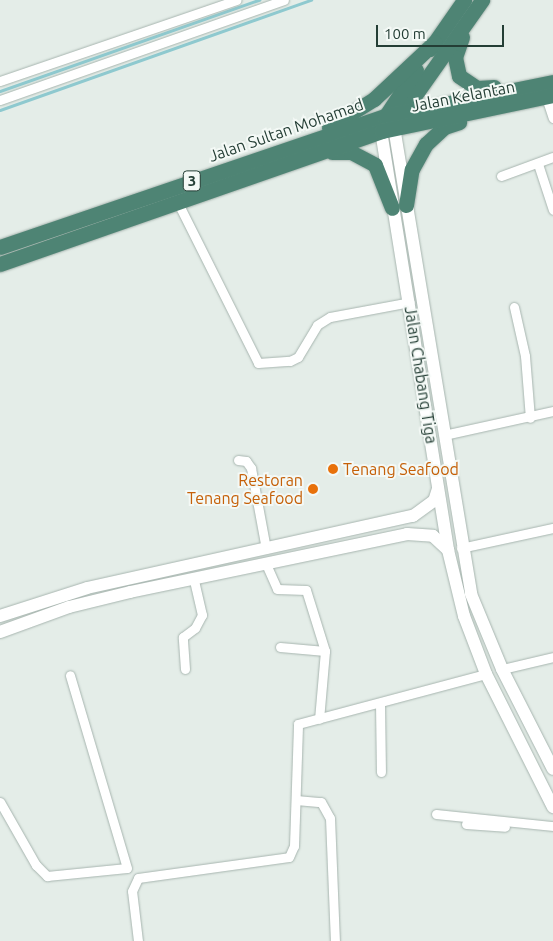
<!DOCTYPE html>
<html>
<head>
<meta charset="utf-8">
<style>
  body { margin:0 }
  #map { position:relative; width:553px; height:941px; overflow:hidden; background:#e4ede8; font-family:Ubuntu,sans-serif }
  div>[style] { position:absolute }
  .stream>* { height:2.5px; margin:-1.25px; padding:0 1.25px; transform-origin:1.25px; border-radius:1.25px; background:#8ec9cf }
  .roads { filter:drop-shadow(0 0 1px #a7b5af) drop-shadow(0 0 1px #a7b5af) }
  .minor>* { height:9px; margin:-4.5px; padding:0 4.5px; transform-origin:4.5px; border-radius:4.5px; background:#fff }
  .secondary>* { height:12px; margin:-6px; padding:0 6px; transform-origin:6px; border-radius:6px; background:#fff }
  .trunk>* { height:15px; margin:-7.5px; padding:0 7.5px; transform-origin:7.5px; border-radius:7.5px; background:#4e8474 }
  .dots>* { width:14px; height:14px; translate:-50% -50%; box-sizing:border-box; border:2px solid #f4f9f6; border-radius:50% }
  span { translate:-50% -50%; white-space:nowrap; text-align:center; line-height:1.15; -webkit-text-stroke:4px #f4f9f6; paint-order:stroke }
  .shield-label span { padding:1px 4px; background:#f4f9f6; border:1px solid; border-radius:4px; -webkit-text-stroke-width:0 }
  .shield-label { font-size:15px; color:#243e35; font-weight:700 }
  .street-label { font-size:16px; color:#243e35 }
  .food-label { font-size:16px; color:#c56008 }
  .left { translate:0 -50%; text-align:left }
  .right { translate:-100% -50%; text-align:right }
  .scale { position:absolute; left:376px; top:25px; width:128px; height:22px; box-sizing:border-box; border:2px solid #243e35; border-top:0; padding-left:6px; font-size:15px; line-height:18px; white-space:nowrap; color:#243e35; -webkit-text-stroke:4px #f4f9f6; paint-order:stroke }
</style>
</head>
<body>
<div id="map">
  <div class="stream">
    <i style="left:0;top:91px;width:275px;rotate:-19.4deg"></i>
    <i style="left:0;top:110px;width:330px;rotate:-19.5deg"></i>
  </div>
  <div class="roads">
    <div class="minor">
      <i style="left:0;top:81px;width:250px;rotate:-18.9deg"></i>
      <i style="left:546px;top:97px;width:22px;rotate:72deg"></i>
      <i style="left:0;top:100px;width:301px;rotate:-19.4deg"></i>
      <i style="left:538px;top:164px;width:48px;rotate:71.9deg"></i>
      <i style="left:501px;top:176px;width:55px;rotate:-20.1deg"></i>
      <i style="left:177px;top:201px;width:181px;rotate:63.4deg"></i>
      <i style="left:258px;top:363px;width:32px;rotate:-4deg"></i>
      <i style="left:290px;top:361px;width:9px;rotate:-27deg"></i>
      <i style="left:298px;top:357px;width:37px;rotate:-59deg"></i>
      <i style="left:317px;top:325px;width:15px;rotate:-32deg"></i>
      <i style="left:330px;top:317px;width:81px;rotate:-10.6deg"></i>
      <i style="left:514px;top:307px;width:50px;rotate:77.3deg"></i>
      <i style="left:525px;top:356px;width:62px;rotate:85.4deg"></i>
      <i style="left:444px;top:435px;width:112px;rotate:-12.4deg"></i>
      <i style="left:238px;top:460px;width:8px;rotate:7deg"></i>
      <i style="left:246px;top:461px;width:9px;rotate:54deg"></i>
      <i style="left:251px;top:468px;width:82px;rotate:79.5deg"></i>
      <i style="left:461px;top:548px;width:94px;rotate:-12.3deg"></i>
      <i style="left:266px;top:564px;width:27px;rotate:66deg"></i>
      <i style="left:277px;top:589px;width:29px;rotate:2deg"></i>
      <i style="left:306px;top:590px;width:64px;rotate:72.7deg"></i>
      <i style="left:325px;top:651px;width:68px;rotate:95deg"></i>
      <i style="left:280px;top:647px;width:45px;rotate:5.1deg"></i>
      <i style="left:185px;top:669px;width:32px;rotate:-94deg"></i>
      <i style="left:183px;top:637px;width:15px;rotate:-37deg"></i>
      <i style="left:195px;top:628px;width:15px;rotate:-62deg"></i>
      <i style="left:202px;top:615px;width:37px;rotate:-103deg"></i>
      <i style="left:502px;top:669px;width:52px;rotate:-13.2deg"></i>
      <i style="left:380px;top:703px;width:69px;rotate:89.2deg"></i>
      <i style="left:296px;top:800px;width:25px;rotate:5deg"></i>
      <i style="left:321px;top:802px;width:18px;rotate:61deg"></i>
      <i style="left:330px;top:818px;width:123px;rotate:87.7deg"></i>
      <i style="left:0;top:802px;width:73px;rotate:60.3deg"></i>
      <i style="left:36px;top:865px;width:16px;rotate:45deg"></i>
      <i style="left:47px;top:876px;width:80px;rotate:-5.7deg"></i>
      <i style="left:127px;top:868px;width:201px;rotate:-106.5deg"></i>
      <i style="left:436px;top:814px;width:118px;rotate:5.9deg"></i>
      <i style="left:466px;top:824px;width:39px;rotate:4deg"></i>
      <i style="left:138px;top:941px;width:50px;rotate:-96.8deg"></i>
      <i style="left:132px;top:891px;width:14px;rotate:-65deg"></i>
      <i style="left:138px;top:878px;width:152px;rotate:-7.9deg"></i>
      <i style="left:289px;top:857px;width:12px;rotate:-66deg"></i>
      <i style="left:294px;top:846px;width:122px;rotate:-88.1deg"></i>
      <i style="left:298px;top:724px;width:195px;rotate:-14.9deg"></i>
    </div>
    <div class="secondary">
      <i style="left:394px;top:127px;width:473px;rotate:80.6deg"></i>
      <i style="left:471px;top:594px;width:81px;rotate:67.5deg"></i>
      <i style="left:502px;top:669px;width:112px;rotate:63deg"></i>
      <i style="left:381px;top:131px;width:424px;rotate:80.9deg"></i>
      <i style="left:448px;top:550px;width:68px;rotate:76.4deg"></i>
      <i style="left:464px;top:616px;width:62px;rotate:69.2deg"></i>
      <i style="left:486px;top:674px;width:149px;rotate:63.3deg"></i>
      <i style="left:0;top:616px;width:91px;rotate:-17.8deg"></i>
      <i style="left:87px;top:588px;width:334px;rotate:-12.5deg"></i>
      <i style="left:413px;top:516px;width:26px;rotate:-36deg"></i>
      <i style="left:434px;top:501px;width:13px;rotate:-72deg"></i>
      <i style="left:0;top:632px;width:73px;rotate:-19.9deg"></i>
      <i style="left:69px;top:607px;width:63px;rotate:-13.8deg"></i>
      <i style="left:130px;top:592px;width:283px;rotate:-11.8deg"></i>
      <i style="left:407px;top:534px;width:26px;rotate:4deg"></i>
      <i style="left:433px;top:536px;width:21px;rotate:43deg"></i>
    </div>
    <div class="trunk">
      <i style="left:462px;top:37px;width:21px;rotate:109deg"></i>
      <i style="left:455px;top:57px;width:19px;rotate:78deg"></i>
      <i style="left:459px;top:76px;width:22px;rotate:34deg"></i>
      <i style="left:477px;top:88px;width:17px;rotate:-3deg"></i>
      <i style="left:430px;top:49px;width:60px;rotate:-55.2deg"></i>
      <i style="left:401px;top:115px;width:141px;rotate:-54.8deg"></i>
      <i style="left:383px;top:120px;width:60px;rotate:-56.6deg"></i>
      <i style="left:329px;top:127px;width:53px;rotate:-31.9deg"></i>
      <i style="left:374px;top:99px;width:83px;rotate:-43.1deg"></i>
      <i style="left:332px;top:152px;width:19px"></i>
      <i style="left:351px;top:152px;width:27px;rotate:28deg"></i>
      <i style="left:375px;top:165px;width:46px;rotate:68.4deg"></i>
      <i style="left:406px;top:205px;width:36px;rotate:-81deg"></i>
      <i style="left:412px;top:169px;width:29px;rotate:-61deg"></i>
      <i style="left:426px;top:144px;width:25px;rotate:-43deg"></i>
      <i style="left:444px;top:127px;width:16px;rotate:-18deg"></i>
      <i style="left:0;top:247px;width:407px;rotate:-18.8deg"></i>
      <i style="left:385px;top:116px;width:171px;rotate:-11.4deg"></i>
      <i style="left:0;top:264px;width:404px;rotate:-19.2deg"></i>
      <i style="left:381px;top:131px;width:176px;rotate:-11.8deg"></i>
    </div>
  </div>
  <div class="dots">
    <i style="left:333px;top:469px;background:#e8710a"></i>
    <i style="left:313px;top:489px;background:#e8710a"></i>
  </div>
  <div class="shield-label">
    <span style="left:192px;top:181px">3</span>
  </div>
  <div class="street-label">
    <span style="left:463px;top:96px;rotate:-11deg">Jalan Kelantan</span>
    <span style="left:286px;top:130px;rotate:-19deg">Jalan Sultan Mohamad</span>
    <span style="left:421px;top:375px;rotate:81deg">Jalan Chabang Tiga</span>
  </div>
  <div class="food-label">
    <span class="left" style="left:343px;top:469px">Tenang Seafood</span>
    <span class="right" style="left:303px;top:489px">Restoran<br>Tenang Seafood</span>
  </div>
  <div class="scale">100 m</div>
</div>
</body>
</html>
